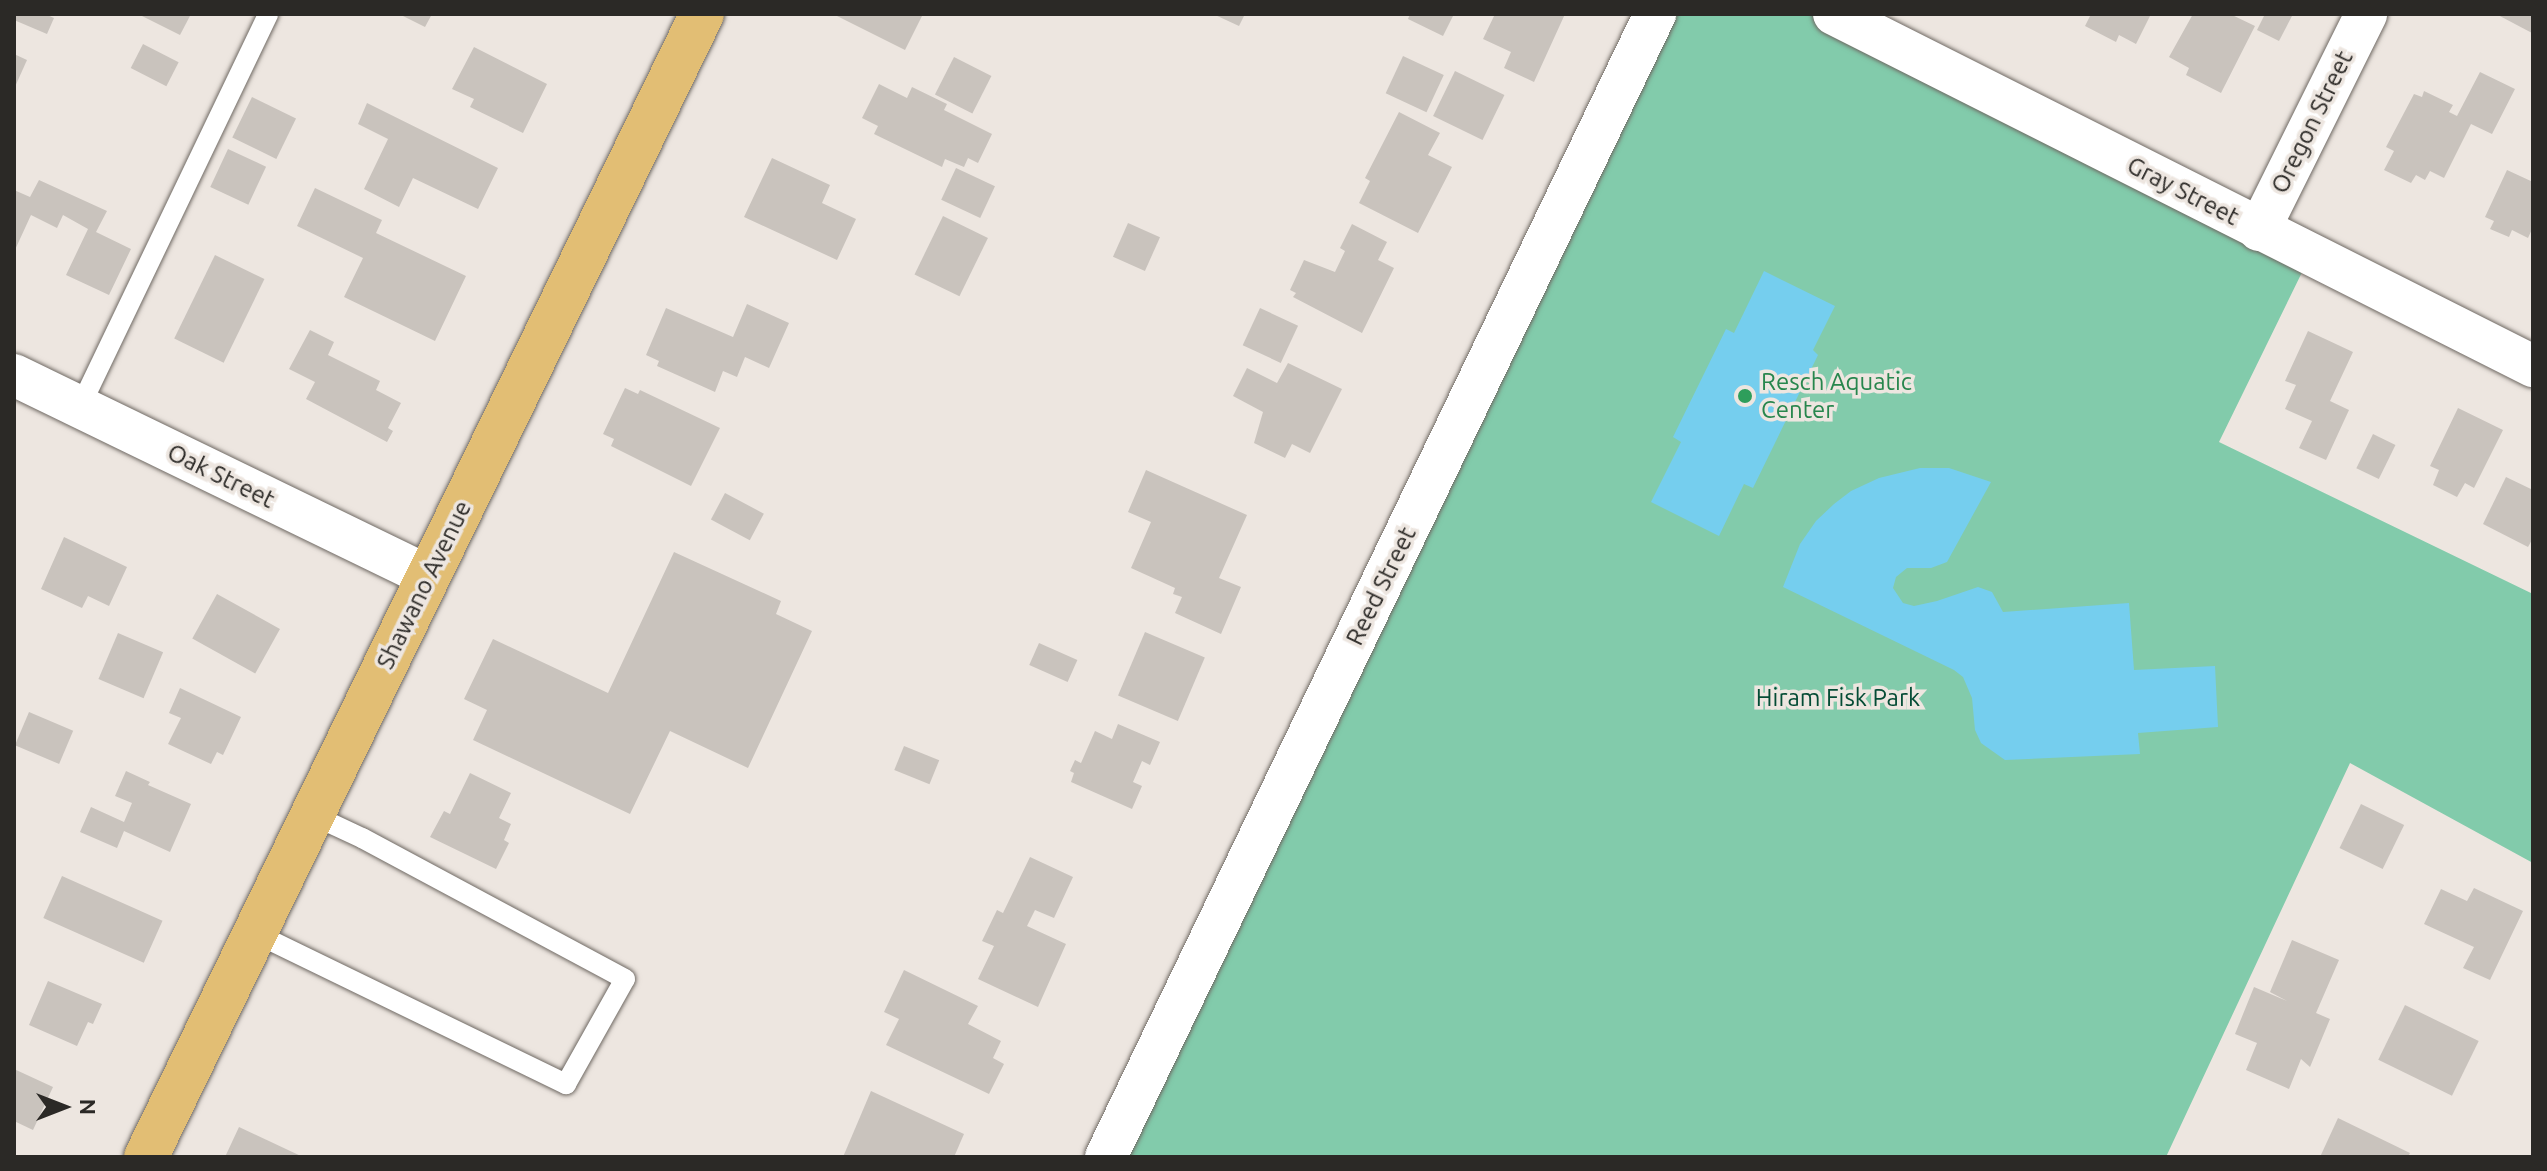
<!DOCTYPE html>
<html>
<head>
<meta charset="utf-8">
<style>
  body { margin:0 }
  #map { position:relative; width:2547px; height:1171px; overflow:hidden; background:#ede6e0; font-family:Ubuntu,sans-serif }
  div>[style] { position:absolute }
  .green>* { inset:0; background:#82cbab }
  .water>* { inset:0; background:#75ceee }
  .building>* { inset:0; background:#c9c3bd; transform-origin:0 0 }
  .roads { filter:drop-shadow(0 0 2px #6f6963) drop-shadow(0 0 2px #6f6963) }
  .lane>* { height:20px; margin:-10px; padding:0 10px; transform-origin:10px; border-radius:10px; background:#fff }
  .street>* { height:42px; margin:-21px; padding:0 21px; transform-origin:21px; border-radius:21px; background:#fff }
  .primary>* { height:44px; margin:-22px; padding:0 22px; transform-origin:22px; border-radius:22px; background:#e2be74 }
  .dots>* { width:22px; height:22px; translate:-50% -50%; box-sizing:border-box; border:4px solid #ede6e0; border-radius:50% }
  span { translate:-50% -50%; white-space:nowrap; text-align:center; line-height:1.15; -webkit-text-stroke:7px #ede6e0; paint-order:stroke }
  .street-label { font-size:24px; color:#2b2926 }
  .leisure-label { font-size:24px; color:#27864d }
  .left { translate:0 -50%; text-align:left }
  .park-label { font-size:24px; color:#044c35 }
  .frame { position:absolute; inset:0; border:16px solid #2b2926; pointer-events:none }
  .north { position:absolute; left:24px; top:1067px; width:80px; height:80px; -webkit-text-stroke:6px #ede6e0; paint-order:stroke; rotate:90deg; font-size:22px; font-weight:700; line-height:32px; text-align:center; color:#2b2926 }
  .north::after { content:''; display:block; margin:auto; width:28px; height:36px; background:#2b2926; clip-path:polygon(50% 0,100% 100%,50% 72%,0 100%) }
</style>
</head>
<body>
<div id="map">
  <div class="green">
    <i style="clip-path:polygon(1655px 14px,1834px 14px,2310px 256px,2219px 442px,2533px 594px,2533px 863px,2350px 763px,2166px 1157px,1106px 1157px)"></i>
  </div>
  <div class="water">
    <i style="clip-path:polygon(1764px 271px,1835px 306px,1813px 350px,1818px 355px,1753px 488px,1744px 484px,1719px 536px,1651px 502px,1681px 442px,1673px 437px,1726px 329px,1734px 333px)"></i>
    <i style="clip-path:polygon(1920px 468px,1949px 468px,1991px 482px,1947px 562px,1931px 568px,1907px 568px,1896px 577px,1893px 588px,1903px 603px,1914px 606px,1937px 601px,1978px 587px,1992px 592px,2003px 612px,2129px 603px,2134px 670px,2215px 666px,2218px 727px,2138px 733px,2140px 754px,2005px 760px,1981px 743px,1975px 730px,1972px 698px,1963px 677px,1954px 670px,1783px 587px,1800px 544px,1816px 521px,1834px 504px,1851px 491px,1879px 478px)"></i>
  </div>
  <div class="building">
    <i style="clip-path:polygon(14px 14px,45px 14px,54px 18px,47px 34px,14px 20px)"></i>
    <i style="clip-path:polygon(138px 14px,191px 14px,180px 35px)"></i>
    <i style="clip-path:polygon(399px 14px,432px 14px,425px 27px)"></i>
    <i style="clip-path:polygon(833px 14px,923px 14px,905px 50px)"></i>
    <i style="clip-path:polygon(1213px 14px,1245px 14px,1239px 26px)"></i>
    <i style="clip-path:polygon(1410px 14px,1454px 14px,1443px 36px,1408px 19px)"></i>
    <i style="clip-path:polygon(1495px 14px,1565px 14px,1534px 82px,1504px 68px,1511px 52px,1483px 39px)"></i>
    <i style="clip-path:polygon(2091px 14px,2151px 14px,2136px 44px,2119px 35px,2116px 42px,2085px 26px)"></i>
    <i style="clip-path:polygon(2193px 14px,2230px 14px,2255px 26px,2221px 93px,2186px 75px,2189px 68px,2169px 57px)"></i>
    <i style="clip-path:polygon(2265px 14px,2293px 14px,2279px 41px,2257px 30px)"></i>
    <i style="clip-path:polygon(2496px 14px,2533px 14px,2533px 31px,2532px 33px)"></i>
    <i style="left:143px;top:44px;width:40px;height:27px;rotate:27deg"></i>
    <i style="clip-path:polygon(474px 47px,547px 84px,523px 133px,470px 107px,474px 99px,452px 89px)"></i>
    <i style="clip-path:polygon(14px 54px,27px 60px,14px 89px)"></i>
    <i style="left:1403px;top:56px;width:45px;height:41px;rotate:25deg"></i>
    <i style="left:954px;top:57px;width:42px;height:42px;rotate:27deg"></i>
    <i style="left:1455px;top:71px;width:55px;height:50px;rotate:26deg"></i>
    <i style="clip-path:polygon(2480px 72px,2515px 89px,2492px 134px,2471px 124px,2444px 178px,2430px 171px,2425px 180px,2416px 175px,2411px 183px,2384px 170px,2394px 151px,2386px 147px,2414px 94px,2422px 97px,2424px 91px,2453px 105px,2449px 112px,2457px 116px)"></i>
    <i style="clip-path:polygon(879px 84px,907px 98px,912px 87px,947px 104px,944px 110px,992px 134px,978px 163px,968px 158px,964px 167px,945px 159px,942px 167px,874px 134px,878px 126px,862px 118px)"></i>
    <i style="left:252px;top:97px;width:49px;height:45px;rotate:26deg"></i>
    <i style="clip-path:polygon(367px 103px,498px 168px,478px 209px,413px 178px,399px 207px,364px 189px,388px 139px,358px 124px)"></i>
    <i style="clip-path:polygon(1399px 112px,1440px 133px,1428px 155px,1452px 167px,1418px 233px,1359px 203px,1370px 181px,1365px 178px)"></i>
    <i style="left:228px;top:149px;width:42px;height:42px;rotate:25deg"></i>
    <i style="clip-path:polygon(772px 158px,830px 185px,822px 203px,856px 219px,837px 260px,744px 217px)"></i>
    <i style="left:956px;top:168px;width:43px;height:35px;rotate:25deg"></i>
    <i style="clip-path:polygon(2507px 170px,2533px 182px,2533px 227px,2528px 238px,2512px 230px,2509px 237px,2490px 229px,2494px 221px,2485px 217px)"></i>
    <i style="clip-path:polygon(39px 180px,107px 211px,96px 232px,131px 249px,109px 295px,66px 275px,88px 229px,63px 215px,57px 228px,31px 215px,14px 252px,14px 190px,30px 197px)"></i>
    <i style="clip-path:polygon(315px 188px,382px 220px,376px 233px,466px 276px,435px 341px,344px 297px,363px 258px,297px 226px)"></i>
    <i style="left:943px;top:216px;width:50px;height:65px;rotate:26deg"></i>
    <i style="left:1128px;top:223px;width:35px;height:37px;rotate:24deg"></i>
    <i style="clip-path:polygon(1352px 224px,1387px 242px,1378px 260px,1394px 268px,1362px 333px,1293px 297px,1296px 293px,1290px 290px,1304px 260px,1335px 272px,1345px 251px,1340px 248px)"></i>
    <i style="left:215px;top:255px;width:55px;height:93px;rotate:26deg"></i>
    <i style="clip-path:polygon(747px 304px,789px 323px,769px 368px,745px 357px,737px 377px,723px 371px,715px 392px,657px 366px,659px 361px,646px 355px,666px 308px,733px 337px)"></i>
    <i style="left:1260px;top:308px;width:42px;height:41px;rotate:25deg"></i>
    <i style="clip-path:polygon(310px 330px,334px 342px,328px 355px,380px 381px,376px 390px,401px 403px,388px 428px,393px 431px,387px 442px,306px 399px,315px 382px,289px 369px)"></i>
    <i style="clip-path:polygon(2308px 331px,2353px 352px,2330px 401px,2349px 410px,2326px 460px,2299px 448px,2312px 421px,2285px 409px,2296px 385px,2285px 381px)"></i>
    <i style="clip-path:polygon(1288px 363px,1342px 389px,1310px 453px,1292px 444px,1285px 458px,1254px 443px,1263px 412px,1233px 396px,1247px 368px,1277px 383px)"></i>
    <i style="clip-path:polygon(625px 388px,638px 394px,640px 390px,720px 428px,691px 486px,611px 446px,614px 439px,603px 434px)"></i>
    <i style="clip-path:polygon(2458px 408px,2503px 430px,2474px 488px,2465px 483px,2457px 497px,2433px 485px,2439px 470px,2430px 466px)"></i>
    <i style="left:2373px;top:434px;width:25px;height:38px;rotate:26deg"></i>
    <i style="clip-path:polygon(1146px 470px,1247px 515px,1219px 578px,1241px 587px,1221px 634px,1175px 613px,1182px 597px,1173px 594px,1175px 588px,1131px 568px,1151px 522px,1128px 512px)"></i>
    <i style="clip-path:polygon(2506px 477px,2533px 490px,2533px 538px,2528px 547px,2483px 524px)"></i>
    <i style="left:725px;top:493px;width:44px;height:30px;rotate:28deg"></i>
    <i style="clip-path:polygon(64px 537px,127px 567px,109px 606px,88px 596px,82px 608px,41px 589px)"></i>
    <i style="clip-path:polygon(674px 552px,781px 601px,776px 614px,812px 631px,748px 768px,670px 731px,630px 814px,473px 740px,487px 710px,464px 699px,493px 639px,608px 693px)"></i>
    <i style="left:217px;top:594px;width:72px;height:51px;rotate:29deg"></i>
    <i style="left:1145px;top:632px;width:65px;height:69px;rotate:23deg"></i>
    <i style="left:118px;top:633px;width:49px;height:50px;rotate:23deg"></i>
    <i style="left:1039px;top:643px;width:42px;height:24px;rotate:24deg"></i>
    <i style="clip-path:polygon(180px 688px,241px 717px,223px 755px,217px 752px,211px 764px,168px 744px,181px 718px,169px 713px)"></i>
    <i style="left:29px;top:712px;width:48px;height:36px;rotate:23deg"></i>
    <i style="clip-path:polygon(1118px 724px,1160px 742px,1150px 765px,1142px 761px,1133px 782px,1142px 786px,1132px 809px,1071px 782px,1074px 773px,1070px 771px,1075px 760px,1081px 763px,1095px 731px,1112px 739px)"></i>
    <i style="left:904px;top:746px;width:38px;height:26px;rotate:22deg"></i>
    <i style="clip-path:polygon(126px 771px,150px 782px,148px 785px,191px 804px,170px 852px,124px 831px,117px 848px,80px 832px,91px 807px,124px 822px,132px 803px,115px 796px)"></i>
    <i style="clip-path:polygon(470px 773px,511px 793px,499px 818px,511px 824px,504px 840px,509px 843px,496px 869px,430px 837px,444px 811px,450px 814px)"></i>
    <i style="left:2361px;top:804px;width:48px;height:49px;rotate:26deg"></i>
    <i style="clip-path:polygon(1030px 857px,1073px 877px,1054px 918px,1035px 910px,1027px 926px,1066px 944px,1038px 1007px,978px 979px,994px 946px,982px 941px,997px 910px,1003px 913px)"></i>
    <i style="left:62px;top:876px;width:110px;height:46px;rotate:24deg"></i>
    <i style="clip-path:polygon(2474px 888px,2523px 911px,2490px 980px,2463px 968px,2474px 947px,2424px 924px,2441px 889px,2467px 901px)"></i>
    <i style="clip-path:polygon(2292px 940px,2339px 960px,2316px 1013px,2330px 1019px,2310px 1067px,2301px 1059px,2289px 1089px,2246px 1070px,2257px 1043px,2235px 1034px,2254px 987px,2287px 1001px,2270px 992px)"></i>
    <i style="clip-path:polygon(904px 970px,978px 1006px,968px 1024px,1001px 1041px,993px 1058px,1004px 1064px,989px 1094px,886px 1045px,899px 1019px,884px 1012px)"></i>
    <i style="clip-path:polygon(48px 981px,102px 1004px,93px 1024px,88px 1022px,77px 1046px,29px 1025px)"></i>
    <i style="left:2405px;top:1005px;width:82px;height:61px;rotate:26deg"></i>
    <i style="clip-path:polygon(14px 1069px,53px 1087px,33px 1130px,14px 1121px)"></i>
    <i style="clip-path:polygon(871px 1091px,964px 1134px,954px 1157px,843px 1157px)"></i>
    <i style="clip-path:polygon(2338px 1118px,2410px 1153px,2408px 1157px,2320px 1157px)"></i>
    <i style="clip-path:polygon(239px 1127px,303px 1157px,225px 1157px)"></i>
  </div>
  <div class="roads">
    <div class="lane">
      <i style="left:80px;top:407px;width:436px;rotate:-64.4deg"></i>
      <i style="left:255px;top:933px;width:346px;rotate:25.9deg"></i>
      <i style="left:566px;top:1084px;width:120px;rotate:-60.7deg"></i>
      <i style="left:625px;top:979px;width:298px;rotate:-151.8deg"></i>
      <i style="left:362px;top:838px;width:54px;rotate:-154.9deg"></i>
    </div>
    <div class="street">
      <i style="left:1834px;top:14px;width:783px;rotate:26.73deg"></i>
      <i style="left:2259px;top:230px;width:241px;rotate:-63.6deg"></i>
      <i style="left:14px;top:375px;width:460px;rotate:25.9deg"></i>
      <i style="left:1106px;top:1157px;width:1268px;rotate:-64.34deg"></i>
    </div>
    <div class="primary">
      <i style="left:146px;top:1157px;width:1271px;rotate:-64.06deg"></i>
    </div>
  </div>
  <div class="dots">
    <i style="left:1745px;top:396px;background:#2e9e5b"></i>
  </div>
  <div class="street-label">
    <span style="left:2312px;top:122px;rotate:-64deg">Oregon Street</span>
    <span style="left:2183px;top:191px;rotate:27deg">Gray Street</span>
    <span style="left:221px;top:476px;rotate:26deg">Oak Street</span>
    <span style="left:424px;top:585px;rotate:-64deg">Shawano Avenue</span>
    <span style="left:1381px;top:586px;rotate:-64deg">Reed Street</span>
  </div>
  <div class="leisure-label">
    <span class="left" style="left:1761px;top:396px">Resch Aquatic<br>Center</span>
  </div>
  <div class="park-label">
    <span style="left:1838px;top:698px">Hiram Fisk Park</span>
  </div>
  <div class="frame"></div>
  <div class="north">N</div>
</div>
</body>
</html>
